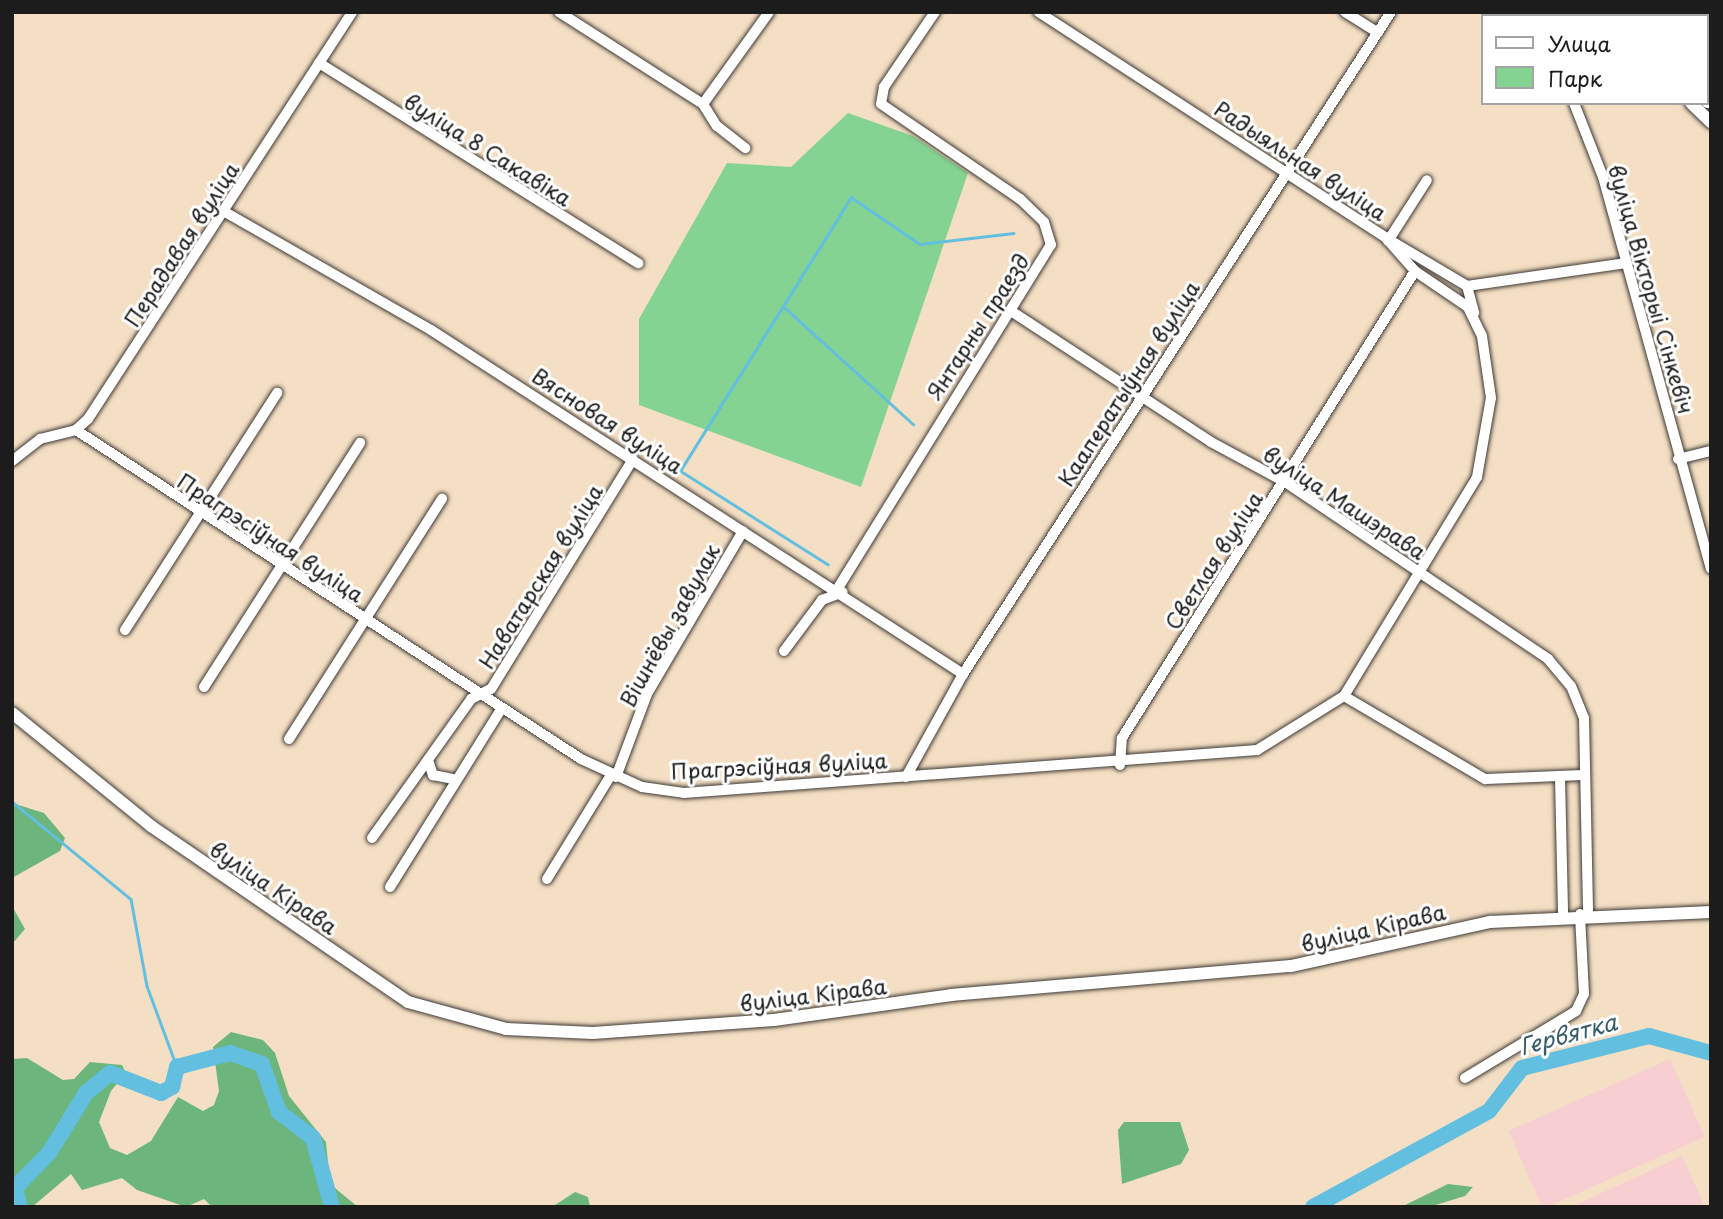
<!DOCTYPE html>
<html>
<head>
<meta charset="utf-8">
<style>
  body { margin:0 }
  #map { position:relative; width:1723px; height:1219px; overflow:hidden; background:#f5dfc4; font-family:"Playpen Sans",sans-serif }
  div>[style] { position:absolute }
  .built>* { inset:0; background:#f7cfd2; transform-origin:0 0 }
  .green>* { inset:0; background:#85d392 }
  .forest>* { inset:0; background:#6cb57c }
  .stream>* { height:2.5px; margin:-1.25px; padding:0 1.25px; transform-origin:1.25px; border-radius:1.25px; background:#62bfe0 }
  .river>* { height:16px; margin:-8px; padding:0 8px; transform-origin:8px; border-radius:8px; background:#62bfe0 }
  .roads { filter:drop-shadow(0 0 2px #3d3935) drop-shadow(0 0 2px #3d3935) }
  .minor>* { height:10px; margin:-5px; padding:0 5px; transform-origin:5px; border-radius:5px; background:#fff }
  .tertiary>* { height:12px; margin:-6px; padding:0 6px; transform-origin:6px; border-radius:6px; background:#fff }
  span { translate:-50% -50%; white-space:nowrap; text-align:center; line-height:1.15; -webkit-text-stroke:6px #fff; paint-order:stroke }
  .street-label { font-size:21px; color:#1c1c1c }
  .water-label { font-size:23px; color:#385d6a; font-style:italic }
  .frame { position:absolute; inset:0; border:14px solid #1c1c1c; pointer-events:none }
  .legend { position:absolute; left:1481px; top:14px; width:228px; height:91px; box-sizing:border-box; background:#fff; border:2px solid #a4a4a4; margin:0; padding:9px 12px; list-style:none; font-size:21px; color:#1c1c1c }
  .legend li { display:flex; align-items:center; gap:14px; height:35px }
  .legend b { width:35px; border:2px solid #a4a4a4 }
</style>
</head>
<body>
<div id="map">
  <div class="built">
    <i style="left:1670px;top:1059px;width:85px;height:177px;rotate:66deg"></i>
    <i style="clip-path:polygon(1682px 1156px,1705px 1207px,1571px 1207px)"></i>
  </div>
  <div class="green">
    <i style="clip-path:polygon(848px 113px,913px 136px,968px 173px,861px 487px,639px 405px,639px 319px,727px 163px,791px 167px)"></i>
  </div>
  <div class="forest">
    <i style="clip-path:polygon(12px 803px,44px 813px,65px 838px,60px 851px,12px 878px)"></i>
    <i style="clip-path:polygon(12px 906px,25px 929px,13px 943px,12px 942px)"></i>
    <i style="clip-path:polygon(231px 1032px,263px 1040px,275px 1053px,289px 1096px,326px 1142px,330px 1184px,358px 1207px,212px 1207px,204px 1199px,186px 1207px,137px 1190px,122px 1178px,82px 1190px,71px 1174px,32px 1207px,12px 1207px,12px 1059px,27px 1058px,63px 1080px,74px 1079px,90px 1062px,122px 1065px,126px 1073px,111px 1091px,99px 1122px,110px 1148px,127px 1155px,151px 1141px,178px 1097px,203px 1111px,214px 1105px,219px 1091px,213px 1047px)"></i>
    <i style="clip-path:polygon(1124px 1122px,1180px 1122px,1189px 1150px,1181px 1164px,1122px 1184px,1118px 1130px)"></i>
    <i style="clip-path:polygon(1448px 1184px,1473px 1187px,1465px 1196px,1429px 1207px,1401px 1207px)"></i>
    <i style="clip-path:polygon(575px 1192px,588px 1197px,590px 1207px,552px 1207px)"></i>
  </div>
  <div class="stream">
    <i style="left:783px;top:306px;width:176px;rotate:42.2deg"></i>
    <i style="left:828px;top:565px;width:175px;rotate:-147.6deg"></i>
    <i style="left:680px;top:471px;width:323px;rotate:-58deg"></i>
    <i style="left:851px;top:197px;width:83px;rotate:34.3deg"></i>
    <i style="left:920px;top:244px;width:94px;rotate:-6.7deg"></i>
    <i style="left:14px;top:803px;width:151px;rotate:39.4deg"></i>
    <i style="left:131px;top:899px;width:88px;rotate:79.6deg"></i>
    <i style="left:147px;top:986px;width:86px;rotate:69.7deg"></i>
  </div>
  <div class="river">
    <i style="left:20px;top:1207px;width:20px;rotate:-105deg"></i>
    <i style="left:15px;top:1188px;width:49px;rotate:-45.8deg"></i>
    <i style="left:49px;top:1153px;width:70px;rotate:-58.3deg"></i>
    <i style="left:86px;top:1093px;width:31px;rotate:-40deg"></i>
    <i style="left:110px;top:1073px;width:55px;rotate:21.4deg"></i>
    <i style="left:161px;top:1093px;width:13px;rotate:-29deg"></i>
    <i style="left:172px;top:1087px;width:21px;rotate:-76deg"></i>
    <i style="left:177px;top:1067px;width:55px;rotate:-14.8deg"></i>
    <i style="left:230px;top:1053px;width:34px;rotate:19deg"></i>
    <i style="left:262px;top:1064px;width:51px;rotate:70.5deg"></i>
    <i style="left:279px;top:1112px;width:43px;rotate:37.4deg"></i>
    <i style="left:313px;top:1138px;width:72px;rotate:74.6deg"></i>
    <i style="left:1313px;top:1207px;width:200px;rotate:-28.6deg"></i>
    <i style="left:1489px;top:1111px;width:54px;rotate:-52.5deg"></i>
    <i style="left:1522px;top:1068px;width:131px;rotate:-14.1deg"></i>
    <i style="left:1649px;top:1036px;width:64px;rotate:15.3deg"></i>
  </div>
  <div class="roads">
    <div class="minor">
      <i style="left:559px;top:12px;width:171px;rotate:32.6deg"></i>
      <i style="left:703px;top:104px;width:26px;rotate:58deg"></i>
      <i style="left:717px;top:126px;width:36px;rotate:38deg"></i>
      <i style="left:1345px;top:12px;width:39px;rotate:32deg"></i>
      <i style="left:1548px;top:12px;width:4px;rotate:76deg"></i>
      <i style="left:1674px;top:12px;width:4px;rotate:76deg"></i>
      <i style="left:319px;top:63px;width:377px;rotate:32.1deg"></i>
      <i style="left:1574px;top:103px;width:79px;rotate:68.6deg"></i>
      <i style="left:1603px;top:177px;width:406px;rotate:74.6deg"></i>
      <i style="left:1707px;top:103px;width:4px"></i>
      <i style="left:703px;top:104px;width:113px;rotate:-54.3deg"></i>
      <i style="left:225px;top:212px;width:237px;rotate:29.8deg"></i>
      <i style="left:431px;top:330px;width:634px;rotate:32.89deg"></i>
      <i style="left:1388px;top:241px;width:72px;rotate:-57.4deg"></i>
      <i style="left:1393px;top:242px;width:86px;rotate:30.7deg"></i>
      <i style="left:1467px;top:286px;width:161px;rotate:-8.2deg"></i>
      <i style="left:1467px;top:286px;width:28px;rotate:75deg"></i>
      <i style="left:1011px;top:311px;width:239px;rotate:33.2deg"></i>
      <i style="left:1211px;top:442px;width:84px;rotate:28.4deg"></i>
      <i style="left:1285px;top:482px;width:317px;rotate:33.9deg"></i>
      <i style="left:1548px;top:659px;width:35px;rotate:50deg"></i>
      <i style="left:1571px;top:686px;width:35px;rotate:68deg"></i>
      <i style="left:1584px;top:718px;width:196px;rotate:88.8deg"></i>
      <i style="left:76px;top:430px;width:603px;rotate:33.08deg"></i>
      <i style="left:581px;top:759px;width:67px;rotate:24.7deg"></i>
      <i style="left:642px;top:787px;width:42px;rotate:8.1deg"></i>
      <i style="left:684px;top:793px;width:575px;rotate:-4.29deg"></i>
      <i style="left:1257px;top:750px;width:102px;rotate:-31.8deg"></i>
      <i style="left:1344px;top:696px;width:256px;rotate:-58.7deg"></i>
      <i style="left:1477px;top:477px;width:80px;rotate:-80deg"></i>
      <i style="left:1491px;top:398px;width:63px;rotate:-98.3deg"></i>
      <i style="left:1482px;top:336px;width:32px;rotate:-116deg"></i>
      <i style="left:1468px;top:307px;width:64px;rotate:-145.8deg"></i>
      <i style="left:1415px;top:271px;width:45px;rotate:-131.4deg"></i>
      <i style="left:1385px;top:237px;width:413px;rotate:-147deg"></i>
      <i style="left:1678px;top:459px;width:34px;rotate:-14deg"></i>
      <i style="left:12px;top:461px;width:36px;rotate:-38deg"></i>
      <i style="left:40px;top:439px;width:37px;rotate:-14deg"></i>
      <i style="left:76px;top:430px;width:16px;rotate:-43deg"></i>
      <i style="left:88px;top:419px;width:485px;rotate:-57deg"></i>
      <i style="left:838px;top:588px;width:404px;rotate:-58.2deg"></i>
      <i style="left:1051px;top:245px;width:24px;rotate:-107deg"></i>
      <i style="left:1044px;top:222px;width:33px;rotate:-136deg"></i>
      <i style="left:1020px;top:199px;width:168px;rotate:-145.6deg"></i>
      <i style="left:881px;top:104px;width:17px;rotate:-80deg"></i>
      <i style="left:884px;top:87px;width:91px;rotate:-55.8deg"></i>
      <i style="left:125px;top:630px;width:282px;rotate:-57.3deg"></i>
      <i style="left:784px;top:651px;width:64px;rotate:-53.3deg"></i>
      <i style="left:822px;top:600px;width:22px;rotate:-21deg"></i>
      <i style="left:204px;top:687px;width:290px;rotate:-57.4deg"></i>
      <i style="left:1344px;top:696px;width:164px;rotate:30.5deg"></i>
      <i style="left:1485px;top:779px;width:99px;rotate:-2.3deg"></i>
      <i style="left:289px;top:739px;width:285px;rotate:-57.5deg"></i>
      <i style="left:429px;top:763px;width:13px;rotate:72deg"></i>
      <i style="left:433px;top:775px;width:20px;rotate:11deg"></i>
      <i style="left:1120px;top:765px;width:27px;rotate:-86deg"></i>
      <i style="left:1122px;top:738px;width:551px;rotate:-57.9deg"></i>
      <i style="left:616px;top:777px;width:89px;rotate:-69.5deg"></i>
      <i style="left:647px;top:694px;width:189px;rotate:-59.5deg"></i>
      <i style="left:906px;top:777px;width:118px;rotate:-61deg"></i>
      <i style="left:963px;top:674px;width:788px;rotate:-57.12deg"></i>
      <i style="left:1560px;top:778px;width:137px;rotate:88.7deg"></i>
      <i style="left:372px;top:838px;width:171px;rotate:-54.5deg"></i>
      <i style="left:471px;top:699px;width:22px;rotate:-27deg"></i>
      <i style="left:491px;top:689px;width:270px;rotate:-58.3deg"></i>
      <i style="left:547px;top:879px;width:122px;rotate:-58.4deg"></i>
      <i style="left:390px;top:887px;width:211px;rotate:-58deg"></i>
      <i style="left:1465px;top:1078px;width:130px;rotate:-31.1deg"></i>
      <i style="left:1576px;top:1011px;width:19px;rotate:-65deg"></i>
      <i style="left:1584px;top:994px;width:80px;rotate:-92.9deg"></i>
    </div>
    <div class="tertiary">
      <i style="left:1597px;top:12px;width:6px;rotate:45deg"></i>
      <i style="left:1691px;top:103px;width:28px;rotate:44deg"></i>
      <i style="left:12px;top:713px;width:179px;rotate:39.1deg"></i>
      <i style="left:151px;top:826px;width:311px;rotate:34.4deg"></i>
      <i style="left:408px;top:1002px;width:102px;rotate:15.4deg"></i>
      <i style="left:506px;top:1029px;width:87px;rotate:2.6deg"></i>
      <i style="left:593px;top:1033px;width:181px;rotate:-4.1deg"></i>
      <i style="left:774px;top:1020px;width:179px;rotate:-8deg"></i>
      <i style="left:951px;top:995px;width:341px;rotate:-4.9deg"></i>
      <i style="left:1291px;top:966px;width:204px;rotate:-12.5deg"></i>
      <i style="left:1490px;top:922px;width:221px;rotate:-2.6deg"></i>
    </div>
  </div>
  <div class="street-label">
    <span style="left:488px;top:149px;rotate:32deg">вуліца 8 Сакавіка</span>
    <span style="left:1301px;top:160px;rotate:33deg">Радыяльная вуліца</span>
    <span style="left:181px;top:244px;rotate:-57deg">Перадавая вуліца</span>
    <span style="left:1652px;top:289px;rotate:74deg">вуліца Вікторыі Сінкевіч</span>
    <span style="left:977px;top:326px;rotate:-57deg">Янтарны праезд</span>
    <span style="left:1128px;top:383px;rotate:-57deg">Кааператыўная вуліца</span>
    <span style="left:608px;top:420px;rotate:33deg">Вясновая вуліца</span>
    <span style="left:1345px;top:502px;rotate:33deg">вуліца Машэрава</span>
    <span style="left:271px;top:537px;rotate:33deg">Прагрэсіўная вуліца</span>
    <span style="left:1213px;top:560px;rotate:-57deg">Светлая вуліца</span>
    <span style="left:540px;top:576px;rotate:-58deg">Наватарская вуліца</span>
    <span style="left:669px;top:625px;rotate:-61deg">Вішнёвы завулак</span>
    <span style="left:779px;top:765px;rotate:-3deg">Прагрэсіўная вуліца</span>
    <span style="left:274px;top:887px;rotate:34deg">вуліца Кірава</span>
    <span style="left:1373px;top:927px;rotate:-13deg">вуліца Кірава</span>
    <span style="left:813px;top:994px;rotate:-7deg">вуліца Кірава</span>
  </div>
  <div class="water-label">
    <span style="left:1568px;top:1034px;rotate:-15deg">Гервятка</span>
  </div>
  <div class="frame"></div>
  <ul class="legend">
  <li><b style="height:9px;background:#fff"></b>Улица</li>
  <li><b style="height:19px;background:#85d392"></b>Парк</li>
  </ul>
</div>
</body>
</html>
